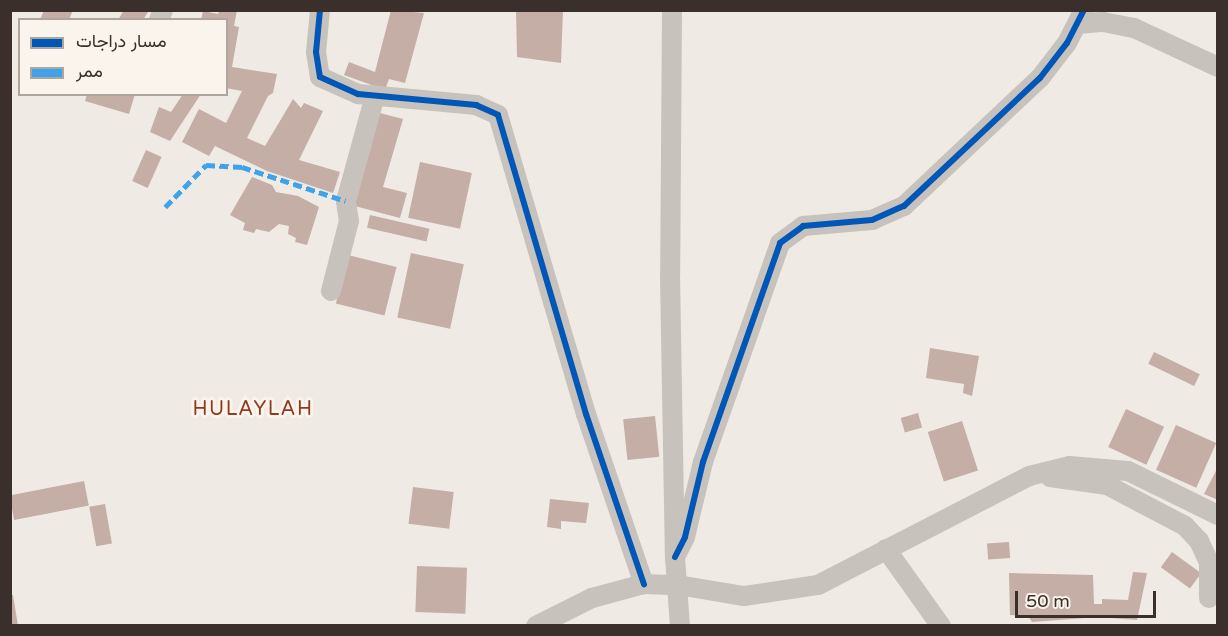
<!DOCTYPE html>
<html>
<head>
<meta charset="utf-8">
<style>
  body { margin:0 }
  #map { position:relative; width:1228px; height:636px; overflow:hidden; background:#efeae4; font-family:"Varela Round",Vazirmatn,sans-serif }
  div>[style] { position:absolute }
  .building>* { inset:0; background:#c4aea5; transform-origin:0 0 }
  .street>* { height:20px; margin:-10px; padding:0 10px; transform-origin:10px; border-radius:10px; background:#c8c2bc }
  .quiet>* { height:4.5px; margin-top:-2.25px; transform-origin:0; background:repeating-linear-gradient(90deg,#3fa3eb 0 9px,transparent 0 13.5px) }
  .cycleway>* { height:6px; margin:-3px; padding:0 3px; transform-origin:3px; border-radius:3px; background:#0057b8 }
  span { translate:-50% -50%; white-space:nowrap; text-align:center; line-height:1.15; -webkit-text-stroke:6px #fbf4ec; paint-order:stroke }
  .quarter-label { font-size:20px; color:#8e3b1e; letter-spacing:1.5px }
  .frame { position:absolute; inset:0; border:12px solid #3a2f2a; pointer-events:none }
  .legend { position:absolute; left:18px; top:18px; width:210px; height:78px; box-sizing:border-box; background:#fbf4ec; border:2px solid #aea59e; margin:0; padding:8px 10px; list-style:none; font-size:18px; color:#3a2f2a }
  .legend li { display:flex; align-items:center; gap:12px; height:30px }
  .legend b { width:30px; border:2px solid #aea59e }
  .scale { position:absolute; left:1015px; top:591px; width:141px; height:27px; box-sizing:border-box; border:3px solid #3a2f2a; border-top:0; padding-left:8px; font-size:18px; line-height:21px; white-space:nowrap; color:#3a2f2a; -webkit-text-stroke:4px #fbf4ec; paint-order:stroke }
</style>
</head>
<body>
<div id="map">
  <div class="building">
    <i style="clip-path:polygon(44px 10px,73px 10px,69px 20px,40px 20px)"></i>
    <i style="clip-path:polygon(124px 10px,145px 10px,148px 12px,143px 20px,118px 20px)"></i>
    <i style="clip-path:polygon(220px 10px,237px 10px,234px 26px,239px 27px,232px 67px,277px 74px,273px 93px,268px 96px,247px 138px,265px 146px,293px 99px,301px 108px,304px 103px,323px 111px,299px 160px,340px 172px,333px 193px,267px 171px,215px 146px,209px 156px,182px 142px,199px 109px,226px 123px,242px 91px,226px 88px,226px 20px,201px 20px,203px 11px,218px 14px)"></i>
    <i style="clip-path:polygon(391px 10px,424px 13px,405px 83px,389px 79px,385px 90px,344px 75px,349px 62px,375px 72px)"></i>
    <i style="clip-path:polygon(516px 10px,563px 10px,561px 63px,517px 57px)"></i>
    <i style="clip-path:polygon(87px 94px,135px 94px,129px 114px,85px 101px)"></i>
    <i style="clip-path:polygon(183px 94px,201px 94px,170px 141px,150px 132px,159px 107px,171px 112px)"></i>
    <i style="clip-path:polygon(376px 112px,403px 119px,383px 187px,407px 193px,400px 218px,351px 205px)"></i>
    <i style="left:146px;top:150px;width:17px;height:34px;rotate:24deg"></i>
    <i style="left:420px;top:162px;width:53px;height:57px;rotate:12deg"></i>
    <i style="clip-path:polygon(252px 177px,272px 185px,276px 192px,298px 196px,319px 207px,307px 245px,295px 242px,296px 238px,288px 234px,289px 226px,279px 224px,269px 232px,256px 229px,254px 233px,243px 230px,245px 223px,230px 215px)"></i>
    <i style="left:370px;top:215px;width:61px;height:13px;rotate:13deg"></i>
    <i style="left:411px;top:253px;width:54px;height:66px;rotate:12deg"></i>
    <i style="left:348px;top:255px;width:50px;height:50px;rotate:14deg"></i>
    <i style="clip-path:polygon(930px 348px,979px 356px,972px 396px,963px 393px,964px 384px,926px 378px)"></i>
    <i style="left:1154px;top:352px;width:51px;height:13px;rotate:26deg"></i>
    <i style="left:1126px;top:409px;width:42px;height:42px;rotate:25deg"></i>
    <i style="left:918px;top:413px;width:15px;height:18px;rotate:74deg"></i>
    <i style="left:655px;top:416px;width:41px;height:32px;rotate:84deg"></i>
    <i style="left:962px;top:421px;width:52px;height:36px;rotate:72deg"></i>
    <i style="left:1176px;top:425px;width:44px;height:49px;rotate:24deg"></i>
    <i style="clip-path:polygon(1218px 467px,1218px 500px,1204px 494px)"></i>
    <i style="left:84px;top:481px;width:25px;height:76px;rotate:79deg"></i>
    <i style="left:413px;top:487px;width:41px;height:37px;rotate:7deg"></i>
    <i style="clip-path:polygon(550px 499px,589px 503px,586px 523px,561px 521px,561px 529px,547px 527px)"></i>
    <i style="left:105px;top:504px;width:40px;height:16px;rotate:80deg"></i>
    <i style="left:1009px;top:542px;width:16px;height:22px;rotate:86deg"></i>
    <i style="left:1172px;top:552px;width:36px;height:19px;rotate:36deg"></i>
    <i style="left:417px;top:566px;width:50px;height:46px;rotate:2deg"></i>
    <i style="clip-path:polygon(1133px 572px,1147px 573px,1137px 620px,1098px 617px,1032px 622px,1028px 616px,1010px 615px,1009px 573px,1093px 575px,1094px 604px,1102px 604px,1102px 599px,1128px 600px)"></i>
    <i style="clip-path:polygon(10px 595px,13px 595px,18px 626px,10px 626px)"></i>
  </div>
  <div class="street">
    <i style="left:320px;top:10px;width:42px;rotate:95.4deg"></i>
    <i style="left:316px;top:52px;width:25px;rotate:81deg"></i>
    <i style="left:320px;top:77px;width:42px;rotate:24.1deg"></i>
    <i style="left:358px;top:94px;width:119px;rotate:5.3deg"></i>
    <i style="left:476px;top:105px;width:24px;rotate:24deg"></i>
    <i style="left:498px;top:115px;width:312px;rotate:73.6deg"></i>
    <i style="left:586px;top:414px;width:180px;rotate:71.2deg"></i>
    <i style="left:672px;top:10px;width:266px;rotate:90.4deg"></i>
    <i style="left:670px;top:276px;width:281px;rotate:89deg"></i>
    <i style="left:675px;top:557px;width:69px;rotate:85.9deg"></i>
    <i style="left:159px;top:20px;width:11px;rotate:-68deg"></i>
    <i style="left:1078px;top:24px;width:25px;rotate:-5deg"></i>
    <i style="left:1103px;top:22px;width:32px;rotate:11deg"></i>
    <i style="left:1134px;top:28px;width:93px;rotate:24.9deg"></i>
    <i style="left:331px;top:291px;width:72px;rotate:-75.6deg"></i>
    <i style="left:349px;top:221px;width:20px;rotate:-99deg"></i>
    <i style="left:346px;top:201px;width:109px;rotate:-74.6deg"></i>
    <i style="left:1050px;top:477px;width:58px;rotate:8deg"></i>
    <i style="left:1107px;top:485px;width:88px;rotate:27.7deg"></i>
    <i style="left:1185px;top:526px;width:21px;rotate:47deg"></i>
    <i style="left:1199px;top:541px;width:23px;rotate:65deg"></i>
    <i style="left:1209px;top:562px;width:36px;rotate:90deg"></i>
    <i style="left:886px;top:549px;width:95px;rotate:54.5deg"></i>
    <i style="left:675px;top:557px;width:22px;rotate:-63deg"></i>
    <i style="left:685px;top:537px;width:77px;rotate:-76.5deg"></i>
    <i style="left:703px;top:462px;width:232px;rotate:-70.6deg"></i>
    <i style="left:780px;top:243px;width:29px;rotate:-36deg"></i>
    <i style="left:803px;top:226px;width:69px;rotate:-5deg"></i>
    <i style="left:872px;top:220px;width:35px;rotate:-24deg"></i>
    <i style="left:904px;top:206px;width:187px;rotate:-43.3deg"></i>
    <i style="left:1040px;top:78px;width:44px;rotate:-52.4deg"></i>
    <i style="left:1067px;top:43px;width:37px;rotate:-63deg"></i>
    <i style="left:536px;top:626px;width:63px;rotate:-26.6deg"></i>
    <i style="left:592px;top:598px;width:54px;rotate:-15.1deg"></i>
    <i style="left:644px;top:584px;width:34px;rotate:2deg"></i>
    <i style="left:678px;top:585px;width:67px;rotate:9.5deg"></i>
    <i style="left:744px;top:596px;width:75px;rotate:-8.5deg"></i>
    <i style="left:818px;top:585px;width:237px;rotate:-27.3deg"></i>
    <i style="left:1029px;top:476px;width:41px;rotate:-14deg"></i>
    <i style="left:1069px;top:466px;width:59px;rotate:4.8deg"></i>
    <i style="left:1128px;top:471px;width:100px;rotate:26.1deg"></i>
  </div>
  <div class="quiet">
    <i style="left:165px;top:207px;width:59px;rotate:-45.7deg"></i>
    <i style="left:206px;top:165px;width:36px;rotate:3deg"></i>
    <i style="left:242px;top:167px;width:109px;rotate:18.1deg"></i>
  </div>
  <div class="cycleway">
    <i style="left:320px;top:10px;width:42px;rotate:95.4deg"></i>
    <i style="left:316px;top:52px;width:25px;rotate:81deg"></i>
    <i style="left:320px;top:77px;width:42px;rotate:24.1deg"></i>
    <i style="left:358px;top:94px;width:119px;rotate:5.3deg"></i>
    <i style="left:476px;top:105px;width:24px;rotate:24deg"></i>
    <i style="left:498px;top:115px;width:312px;rotate:73.6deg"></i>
    <i style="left:586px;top:414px;width:180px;rotate:71.2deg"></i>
    <i style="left:675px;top:557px;width:22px;rotate:-63deg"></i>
    <i style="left:685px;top:537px;width:77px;rotate:-76.5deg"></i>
    <i style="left:703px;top:462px;width:232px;rotate:-70.6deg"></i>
    <i style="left:780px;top:243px;width:29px;rotate:-36deg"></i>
    <i style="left:803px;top:226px;width:69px;rotate:-5deg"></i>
    <i style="left:872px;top:220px;width:35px;rotate:-24deg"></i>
    <i style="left:904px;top:206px;width:187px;rotate:-43.3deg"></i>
    <i style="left:1040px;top:78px;width:44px;rotate:-52.4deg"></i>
    <i style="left:1067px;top:43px;width:37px;rotate:-63deg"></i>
  </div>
  <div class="quarter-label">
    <span style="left:253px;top:409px">HULAYLAH</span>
  </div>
  <div class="frame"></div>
  <ul class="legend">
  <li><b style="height:8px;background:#0057b8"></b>مسار دراجات</li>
  <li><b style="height:8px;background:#3fa3eb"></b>ممر</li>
  </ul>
  <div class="scale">50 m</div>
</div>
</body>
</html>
